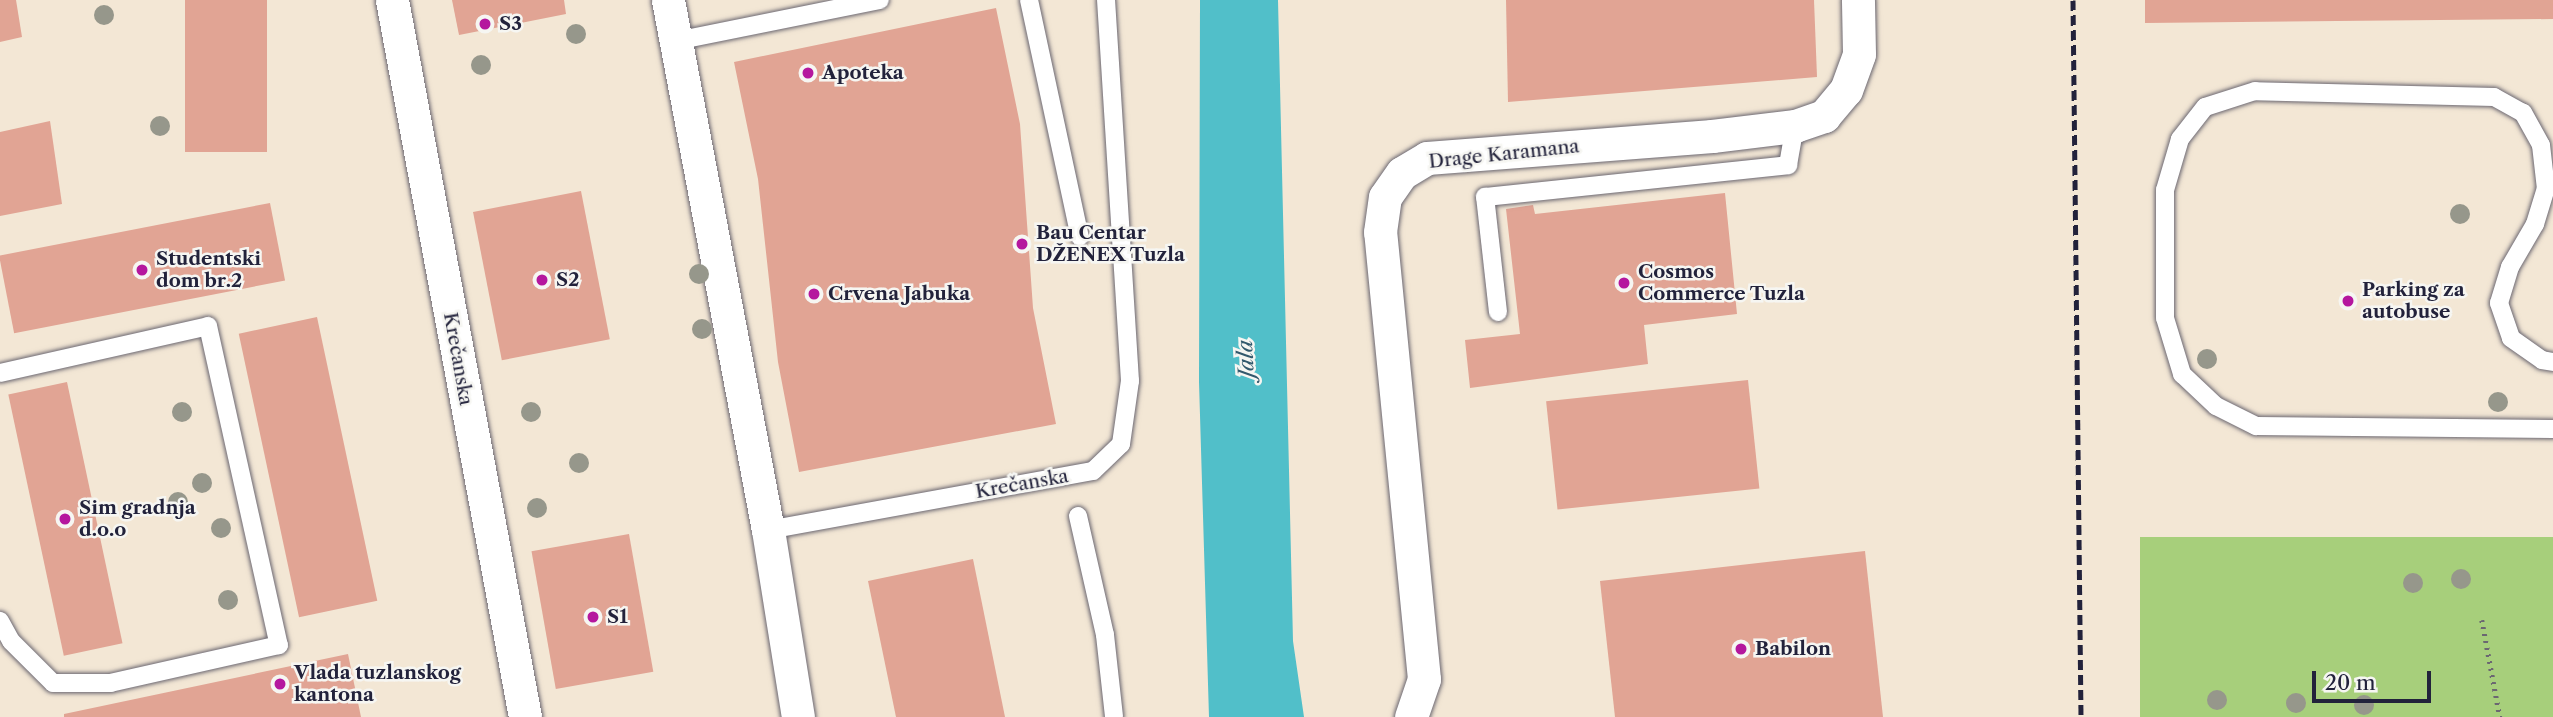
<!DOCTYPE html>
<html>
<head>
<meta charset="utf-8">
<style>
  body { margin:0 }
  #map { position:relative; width:2553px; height:717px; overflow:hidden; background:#f3e7d5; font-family:"Libre Caslon Text",serif }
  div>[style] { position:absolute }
  .green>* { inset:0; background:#a7cf7b; transform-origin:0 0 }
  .water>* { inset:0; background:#51bfc9 }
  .building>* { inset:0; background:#e1a494; transform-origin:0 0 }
  .path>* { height:4.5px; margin-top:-2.25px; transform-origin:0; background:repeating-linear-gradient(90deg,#6b6771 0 2px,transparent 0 7px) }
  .roads { filter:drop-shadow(0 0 2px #6b6771) drop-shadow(0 0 2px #6b6771) }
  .service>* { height:18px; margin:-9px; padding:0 9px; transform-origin:9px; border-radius:9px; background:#fff }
  .minor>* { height:33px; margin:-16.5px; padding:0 16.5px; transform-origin:16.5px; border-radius:16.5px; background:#fff }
  .rail>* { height:5px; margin-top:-2.5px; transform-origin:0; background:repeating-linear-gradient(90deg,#22223b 0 10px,transparent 0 15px) }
  .trees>* { width:20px; height:20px; margin:-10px; border-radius:50%; background:#96978b }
  .dots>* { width:19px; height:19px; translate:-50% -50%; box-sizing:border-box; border:4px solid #f6f6f2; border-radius:50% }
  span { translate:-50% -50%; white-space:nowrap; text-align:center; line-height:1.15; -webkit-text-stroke:5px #f6f6f2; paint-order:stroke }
  .poi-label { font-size:19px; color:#22223b; font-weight:700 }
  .left { translate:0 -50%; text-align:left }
  .street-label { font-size:19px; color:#22223b }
  .water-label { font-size:21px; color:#32596d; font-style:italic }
  .scale { position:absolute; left:2312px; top:671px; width:119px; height:32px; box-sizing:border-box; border:4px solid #22223b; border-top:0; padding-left:9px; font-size:21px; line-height:24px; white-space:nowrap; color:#22223b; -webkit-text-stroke:5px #f6f6f2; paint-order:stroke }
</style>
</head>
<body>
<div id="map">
  <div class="green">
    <i style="left:2553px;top:537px;width:180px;height:413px;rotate:90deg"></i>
  </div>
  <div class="water">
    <i style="clip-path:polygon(1200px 0,1278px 0,1293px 641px,1304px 717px,1209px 717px,1199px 382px)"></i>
  </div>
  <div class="building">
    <i style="clip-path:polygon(0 0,16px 0,22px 37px,0 42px)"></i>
    <i style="left:185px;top:0;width:82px;height:152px"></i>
    <i style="clip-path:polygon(452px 0,564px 0,566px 14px,459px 35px)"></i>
    <i style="clip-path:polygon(1506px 0,1814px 0,1817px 77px,1508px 102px)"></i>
    <i style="clip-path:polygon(2145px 0,2553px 0,2553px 19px,2145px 23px)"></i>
    <i style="clip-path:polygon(996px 8px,1020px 124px,1033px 308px,1056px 424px,799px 472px,778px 362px,758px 179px,734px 62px)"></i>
    <i style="clip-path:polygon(50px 121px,62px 204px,0 216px,0 132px)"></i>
    <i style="left:581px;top:191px;width:151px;height:110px;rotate:79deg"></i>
    <i style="clip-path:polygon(1725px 193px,1737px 314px,1644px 325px,1648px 364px,1470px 388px,1465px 340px,1520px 334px,1506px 209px,1533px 205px,1535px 214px)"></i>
    <i style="left:270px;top:203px;width:79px;height:276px;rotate:79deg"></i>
    <i style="left:317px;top:317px;width:290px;height:80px;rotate:78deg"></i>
    <i style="left:1748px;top:380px;width:109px;height:203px;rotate:84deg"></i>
    <i style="left:67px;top:382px;width:267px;height:60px;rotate:78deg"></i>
    <i style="left:629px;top:534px;width:140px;height:99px;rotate:80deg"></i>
    <i style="clip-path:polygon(1865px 551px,1883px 717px,1615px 717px,1600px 581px)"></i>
    <i style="clip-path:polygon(973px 559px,1005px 717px,896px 717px,868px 581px)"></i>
    <i style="clip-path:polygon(348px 654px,361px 717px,64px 717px,64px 714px)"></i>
  </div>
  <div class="path">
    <i style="left:2482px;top:620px;width:99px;rotate:79.5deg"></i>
  </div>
  <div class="roads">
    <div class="service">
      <i style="left:1029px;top:0;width:242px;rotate:77.9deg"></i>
      <i style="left:676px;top:41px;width:208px;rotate:-11.4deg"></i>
      <i style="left:1498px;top:312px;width:116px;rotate:-96.4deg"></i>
      <i style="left:1485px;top:197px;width:305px;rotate:-6deg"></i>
      <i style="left:1788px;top:165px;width:40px;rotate:-80deg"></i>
      <i style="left:2553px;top:362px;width:11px;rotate:-170deg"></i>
      <i style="left:2542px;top:360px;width:38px;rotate:-145deg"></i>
      <i style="left:2511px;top:338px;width:37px;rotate:-109deg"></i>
      <i style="left:2499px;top:303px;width:38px;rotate:-73deg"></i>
      <i style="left:2510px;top:267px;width:50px;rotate:-59.8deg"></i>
      <i style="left:2535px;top:224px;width:37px;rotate:-73deg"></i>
      <i style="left:2546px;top:189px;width:44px;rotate:-96.5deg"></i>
      <i style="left:2541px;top:145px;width:37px;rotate:-119deg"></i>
      <i style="left:2523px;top:113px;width:33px;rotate:-151deg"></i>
      <i style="left:2494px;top:97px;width:239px;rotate:-178.6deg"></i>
      <i style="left:2255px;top:91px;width:52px;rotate:162.3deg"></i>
      <i style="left:2205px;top:107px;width:41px;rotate:128deg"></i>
      <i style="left:2180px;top:139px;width:53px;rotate:106.4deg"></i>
      <i style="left:2165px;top:190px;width:128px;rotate:90deg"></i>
      <i style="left:2165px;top:318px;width:59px;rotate:73.1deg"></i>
      <i style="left:2182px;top:374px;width:47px;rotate:43.3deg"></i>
      <i style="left:2216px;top:406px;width:45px;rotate:26.6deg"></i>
      <i style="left:2256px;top:426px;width:297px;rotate:0.6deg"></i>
      <i style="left:0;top:373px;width:213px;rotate:-12.7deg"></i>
      <i style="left:208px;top:326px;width:327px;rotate:77.5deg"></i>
      <i style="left:279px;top:645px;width:172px;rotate:167.3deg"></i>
      <i style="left:111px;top:683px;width:58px;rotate:180deg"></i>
      <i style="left:53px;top:683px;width:59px;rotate:-135deg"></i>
      <i style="left:11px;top:641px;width:23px;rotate:-119deg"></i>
      <i style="left:1078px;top:516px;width:122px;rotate:77.2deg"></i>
      <i style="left:1105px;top:635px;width:82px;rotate:83.7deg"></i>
      <i style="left:768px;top:530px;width:330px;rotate:-10.3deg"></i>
      <i style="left:1093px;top:471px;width:39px;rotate:-44deg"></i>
      <i style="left:1121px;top:444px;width:64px;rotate:-81.9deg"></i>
      <i style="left:1130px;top:381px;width:382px;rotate:-93.6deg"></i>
    </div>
    <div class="minor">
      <i style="left:392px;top:0;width:729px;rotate:79.49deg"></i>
      <i style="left:668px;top:0;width:539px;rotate:79.32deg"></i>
      <i style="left:768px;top:530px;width:189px;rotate:80.9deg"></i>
      <i style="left:1411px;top:717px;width:40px;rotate:-71.1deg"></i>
      <i style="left:1424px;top:679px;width:449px;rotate:-95.6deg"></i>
      <i style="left:1380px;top:232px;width:35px;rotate:-82deg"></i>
      <i style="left:1385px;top:197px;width:29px;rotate:-55deg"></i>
      <i style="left:1402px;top:173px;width:29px;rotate:-31deg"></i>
      <i style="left:1427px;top:158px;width:286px;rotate:-4.4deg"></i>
      <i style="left:1712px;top:136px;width:84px;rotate:-6.9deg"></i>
      <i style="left:1795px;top:126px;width:31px;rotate:-19deg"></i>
      <i style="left:1824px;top:116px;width:34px;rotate:-50deg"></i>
      <i style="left:1846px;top:90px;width:38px;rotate:-70deg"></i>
      <i style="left:1859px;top:54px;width:54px;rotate:-91.1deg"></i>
    </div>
  </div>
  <div class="rail">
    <i style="left:2073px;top:0;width:717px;rotate:89.36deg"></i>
  </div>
  <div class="trees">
    <i style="left:104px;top:15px"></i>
    <i style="left:576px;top:34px"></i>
    <i style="left:481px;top:65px"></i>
    <i style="left:160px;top:126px"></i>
    <i style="left:2460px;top:214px"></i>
    <i style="left:699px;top:274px"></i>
    <i style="left:702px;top:329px"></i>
    <i style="left:2207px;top:359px"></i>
    <i style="left:2498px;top:402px"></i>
    <i style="left:182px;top:412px"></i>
    <i style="left:531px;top:412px"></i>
    <i style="left:579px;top:463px"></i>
    <i style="left:202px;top:483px"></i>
    <i style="left:178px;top:502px"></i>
    <i style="left:537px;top:508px"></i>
    <i style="left:221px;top:528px"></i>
    <i style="left:2461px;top:579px"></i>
    <i style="left:2413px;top:583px"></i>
    <i style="left:228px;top:600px"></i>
    <i style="left:2217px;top:700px"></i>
    <i style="left:2296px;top:703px"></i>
    <i style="left:2364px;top:705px"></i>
  </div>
  <div class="dots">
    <i style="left:485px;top:24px;background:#b5179e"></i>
    <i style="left:808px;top:73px;background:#b5179e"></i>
    <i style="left:1022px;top:244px;background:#b5179e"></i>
    <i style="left:142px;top:270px;background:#b5179e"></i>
    <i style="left:542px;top:280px;background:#b5179e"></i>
    <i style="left:1624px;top:283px;background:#b5179e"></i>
    <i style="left:814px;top:294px;background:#b5179e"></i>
    <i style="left:2348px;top:301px;background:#b5179e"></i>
    <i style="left:65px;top:519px;background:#b5179e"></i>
    <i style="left:593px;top:617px;background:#b5179e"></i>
    <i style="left:1741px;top:649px;background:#b5179e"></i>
    <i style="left:280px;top:684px;background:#b5179e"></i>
  </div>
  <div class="poi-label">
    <span class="left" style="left:499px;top:24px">S3</span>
    <span class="left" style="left:822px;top:73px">Apoteka</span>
    <span class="left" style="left:1036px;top:244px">Bau Centar<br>DŽENEX Tuzla</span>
    <span class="left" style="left:156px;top:270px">Studentski<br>dom br.2</span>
    <span class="left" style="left:1638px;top:283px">Cosmos<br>Commerce Tuzla</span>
    <span class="left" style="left:556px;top:280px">S2</span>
    <span class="left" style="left:2362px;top:301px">Parking za<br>autobuse</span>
    <span class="left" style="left:828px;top:294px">Crvena Jabuka</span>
    <span class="left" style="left:79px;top:519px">Sim gradnja<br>d.o.o</span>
    <span class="left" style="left:607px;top:617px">S1</span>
    <span class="left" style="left:1755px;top:649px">Babilon</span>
    <span class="left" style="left:294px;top:684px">Vlada tuzlanskog<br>kantona</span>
  </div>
  <div class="street-label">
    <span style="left:1504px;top:154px;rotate:-6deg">Drage Karamana</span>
    <span style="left:458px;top:359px;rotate:80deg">Krečanska</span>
    <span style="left:1022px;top:484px;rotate:-10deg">Krečanska</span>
  </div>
  <div class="water-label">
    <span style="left:1246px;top:359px;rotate:-93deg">Jala</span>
  </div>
  <div class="scale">20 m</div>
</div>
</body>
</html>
